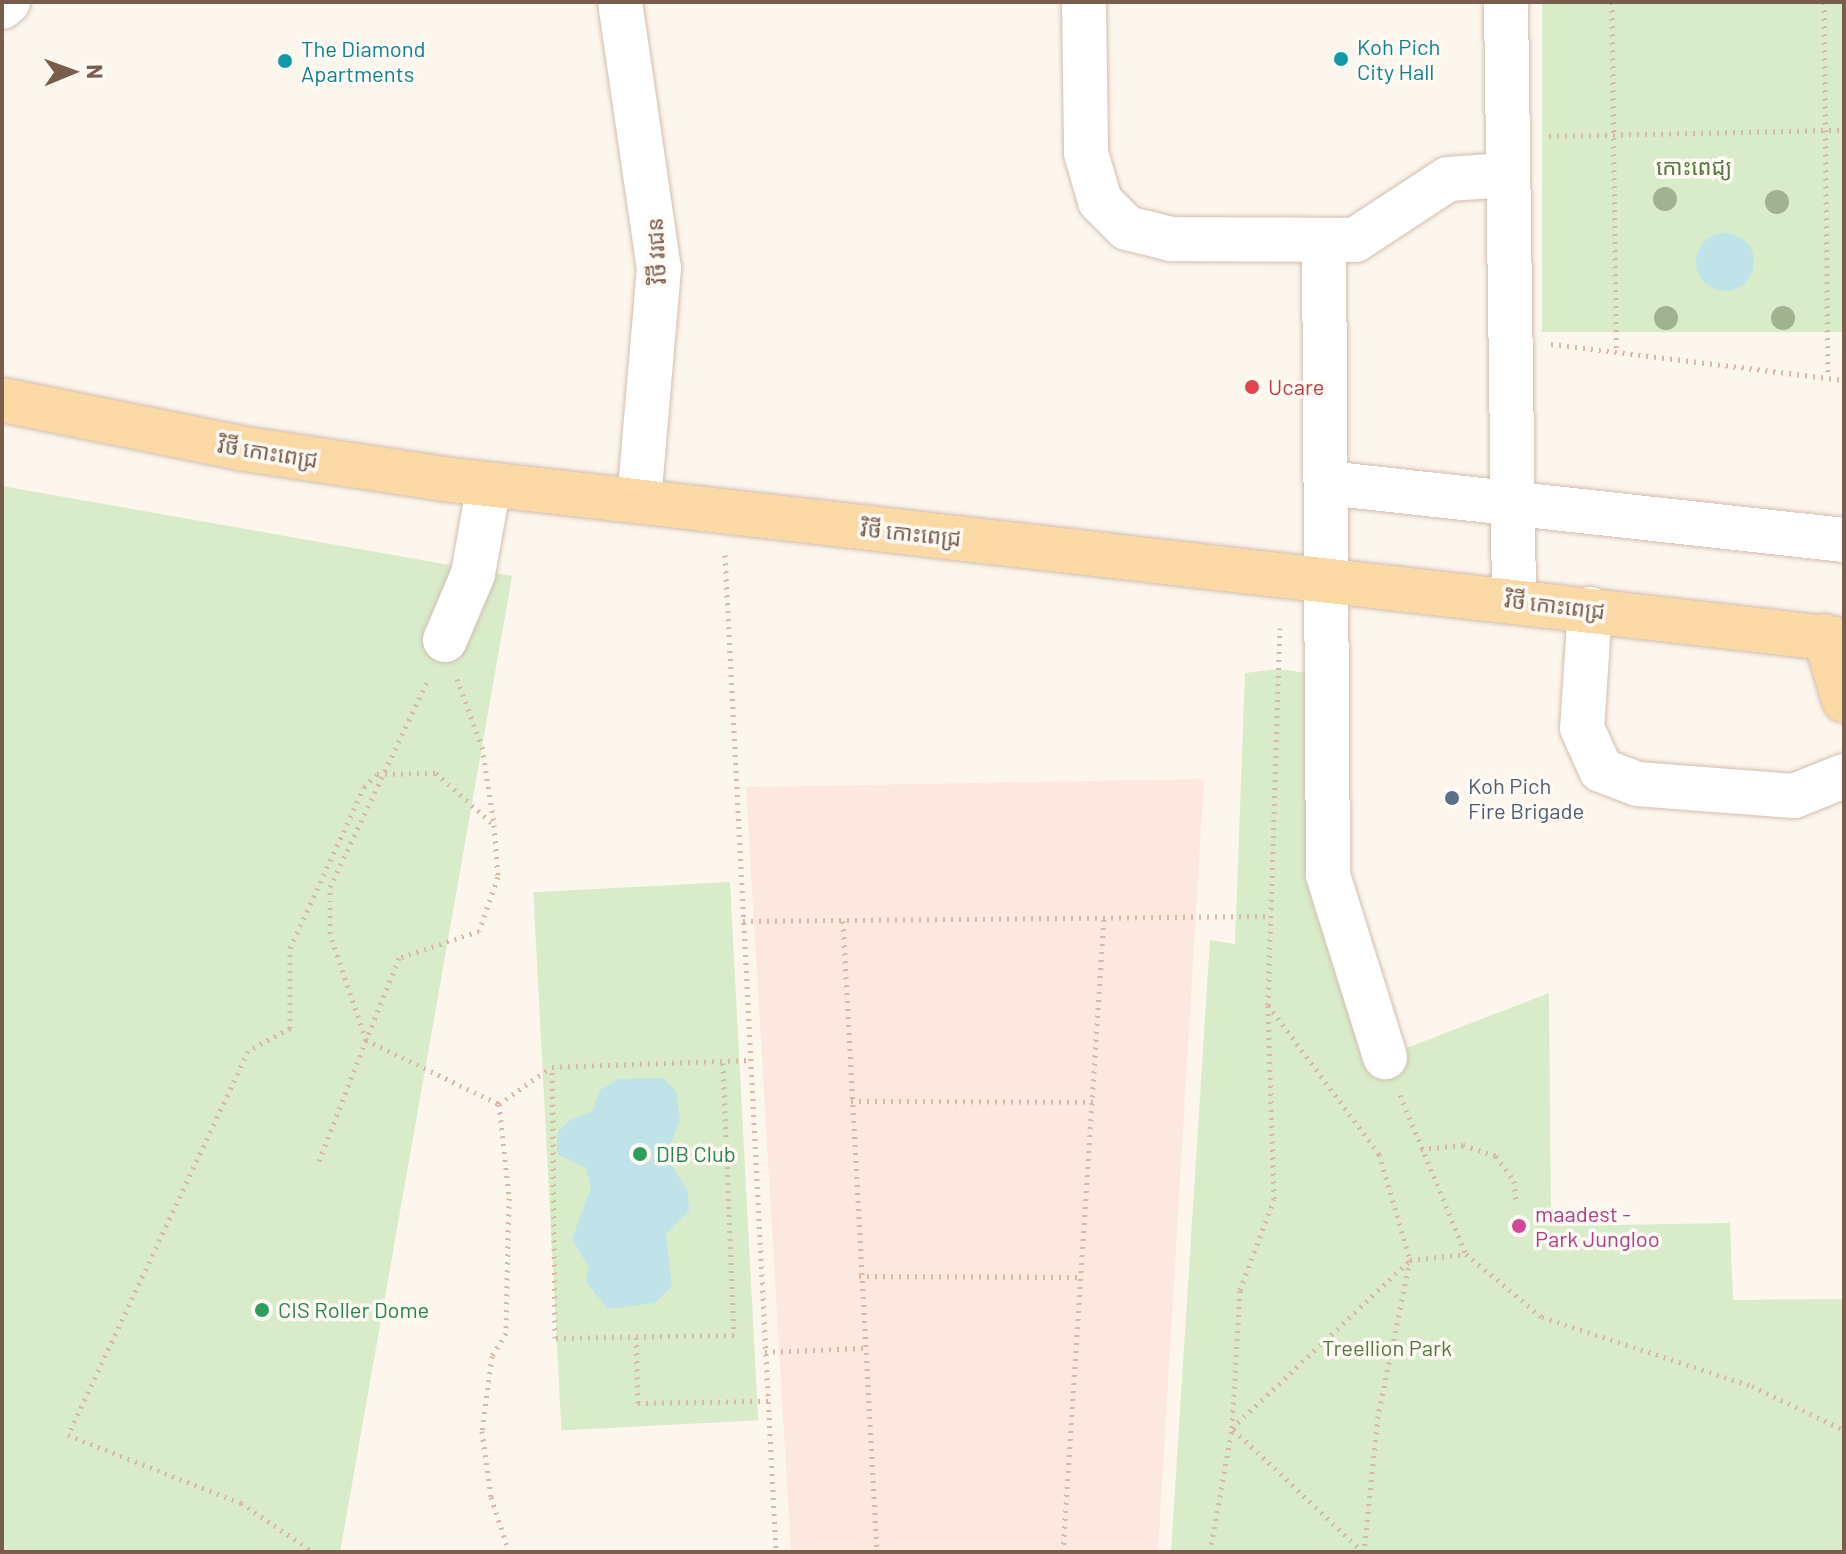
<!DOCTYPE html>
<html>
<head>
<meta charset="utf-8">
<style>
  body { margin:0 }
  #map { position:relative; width:1846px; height:1554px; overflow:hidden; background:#fdf6ec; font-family:Barlow,"Noto Sans Khmer",sans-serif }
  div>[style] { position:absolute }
  .commercial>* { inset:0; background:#fde8e0 }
  .green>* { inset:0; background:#d8ecc9; transform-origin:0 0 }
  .water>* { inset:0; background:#bfe3e8 }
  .round { border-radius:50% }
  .path>* { height:5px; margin-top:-2.5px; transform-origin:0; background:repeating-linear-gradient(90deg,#d9b8a5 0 2px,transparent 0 8px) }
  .roads { filter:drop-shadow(0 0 2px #d1beb0) drop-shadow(0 0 2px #d1beb0) }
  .minor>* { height:44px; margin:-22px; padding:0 22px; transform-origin:22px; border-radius:22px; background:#fff }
  .major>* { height:44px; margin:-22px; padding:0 22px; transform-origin:22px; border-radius:22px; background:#fbd9a5 }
  .path-bridge>* { height:5px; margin-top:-2.5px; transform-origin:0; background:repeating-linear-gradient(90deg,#d9b8a5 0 2px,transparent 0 8px) }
  .trees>* { width:24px; height:24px; margin:-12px; border-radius:50%; background:#a0b28e }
  .dots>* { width:22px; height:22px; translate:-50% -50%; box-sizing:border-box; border:4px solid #fffaf3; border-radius:50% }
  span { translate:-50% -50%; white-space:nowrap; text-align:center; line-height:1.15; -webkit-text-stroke:7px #fffaf3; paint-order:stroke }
  .culture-label { font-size:22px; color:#0d838f }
  .left { translate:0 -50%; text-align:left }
  .park-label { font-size:22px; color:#537a41 }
  .street-label { font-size:22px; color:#7a5c4d }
  .health-label { font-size:22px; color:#be3a42 }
  .service-label { font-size:22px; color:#4e5e75 }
  .leisure-label { font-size:22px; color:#27864d }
  .hotel-label { font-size:22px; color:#b23c85 }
  .frame { position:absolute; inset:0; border:4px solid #7a5c4d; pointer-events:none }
  .north { position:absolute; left:32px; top:32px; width:80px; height:80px; -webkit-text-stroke:6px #fffaf3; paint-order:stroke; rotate:89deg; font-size:22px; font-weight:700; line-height:32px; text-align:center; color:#7a5c4d }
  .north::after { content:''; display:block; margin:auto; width:28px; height:36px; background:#7a5c4d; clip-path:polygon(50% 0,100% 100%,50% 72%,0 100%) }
</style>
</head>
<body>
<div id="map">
  <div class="commercial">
    <i style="clip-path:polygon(1204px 779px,1158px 1552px,791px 1552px,746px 787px)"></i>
  </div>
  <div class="green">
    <i style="left:1542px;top:2px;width:302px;height:330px"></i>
    <i style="left:2px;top:486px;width:518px;height:1066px;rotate:10deg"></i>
    <i style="clip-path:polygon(1277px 669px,1308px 673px,1310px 895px,1365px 1064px,1549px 993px,1551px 1226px,1730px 1223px,1733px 1300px,1844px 1299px,1844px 1552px,1171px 1552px,1210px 940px,1235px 944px,1245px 673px)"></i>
    <i style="left:730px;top:882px;width:539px;height:197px;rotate:87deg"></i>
  </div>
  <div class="water">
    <i class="round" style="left:1696px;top:233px;width:58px;height:58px"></i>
    <i style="clip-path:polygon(663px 1078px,676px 1091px,680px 1120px,666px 1156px,688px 1191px,689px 1211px,666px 1234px,672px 1286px,655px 1303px,608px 1309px,586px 1282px,589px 1268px,572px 1239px,591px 1187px,586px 1168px,557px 1154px,557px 1134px,569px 1120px,592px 1112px,600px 1090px,619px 1079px)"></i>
  </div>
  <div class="path">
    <i style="left:1612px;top:2px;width:350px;rotate:89.3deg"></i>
    <i style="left:1824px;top:2px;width:375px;rotate:89.4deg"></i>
    <i style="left:1549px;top:136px;width:295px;rotate:-1.2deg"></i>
    <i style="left:1551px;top:344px;width:295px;rotate:7deg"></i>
    <i style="left:725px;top:555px;width:998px;rotate:87.07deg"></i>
    <i style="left:457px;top:679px;width:72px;rotate:69.8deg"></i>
    <i style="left:482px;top:747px;width:78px;rotate:81.1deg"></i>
    <i style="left:436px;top:773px;width:78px;rotate:41.9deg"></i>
    <i style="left:494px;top:825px;width:52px;rotate:85.6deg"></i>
    <i style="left:498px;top:877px;width:57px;rotate:109.4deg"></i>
    <i style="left:479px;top:931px;width:84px;rotate:161.4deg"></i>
    <i style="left:399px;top:958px;width:88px;rotate:111.9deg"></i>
    <i style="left:366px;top:1040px;width:148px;rotate:25.7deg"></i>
    <i style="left:499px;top:1104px;width:64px;rotate:-35.4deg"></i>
    <i style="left:743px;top:921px;width:527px;rotate:-0.54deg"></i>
    <i style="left:843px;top:921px;width:632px;rotate:86.92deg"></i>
    <i style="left:1268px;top:1005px;width:377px;rotate:-88.2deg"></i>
    <i style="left:290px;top:1028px;width:48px;rotate:151.3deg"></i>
    <i style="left:248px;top:1051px;width:424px;rotate:115.1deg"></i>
    <i style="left:68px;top:1435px;width:186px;rotate:21.5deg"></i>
    <i style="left:241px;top:1503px;width:87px;rotate:34.2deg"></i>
    <i style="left:723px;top:1063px;width:272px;rotate:87.7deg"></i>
    <i style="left:734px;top:1335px;width:179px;rotate:179deg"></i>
    <i style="left:555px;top:1338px;width:271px;rotate:-90.6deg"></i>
    <i style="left:552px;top:1067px;width:198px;rotate:-2deg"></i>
    <i style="left:1400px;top:1095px;width:172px;rotate:67.5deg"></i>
    <i style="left:1466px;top:1254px;width:99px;rotate:39.7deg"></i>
    <i style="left:1542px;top:1317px;width:221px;rotate:18.2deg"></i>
    <i style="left:1752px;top:1386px;width:102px;rotate:25.6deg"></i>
    <i style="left:851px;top:1101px;width:246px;rotate:0.2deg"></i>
    <i style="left:499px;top:1104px;width:95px;rotate:83.9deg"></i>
    <i style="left:509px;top:1198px;width:135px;rotate:91.3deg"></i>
    <i style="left:506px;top:1333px;width:27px;rotate:121deg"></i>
    <i style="left:492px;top:1356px;width:76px;rotate:97.6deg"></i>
    <i style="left:482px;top:1431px;width:67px;rotate:82.2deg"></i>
    <i style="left:491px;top:1497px;width:58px;rotate:71.9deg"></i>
    <i style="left:1421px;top:1149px;width:42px;rotate:-5.4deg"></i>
    <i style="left:1463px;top:1145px;width:35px;rotate:18deg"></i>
    <i style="left:1496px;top:1156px;width:31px;rotate:54deg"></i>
    <i style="left:1514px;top:1181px;width:21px;rotate:85deg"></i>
    <i style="left:319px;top:1161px;width:130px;rotate:-68.8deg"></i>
    <i style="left:366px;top:1040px;width:112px;rotate:-108.8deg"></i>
    <i style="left:330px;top:934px;width:47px;rotate:-90deg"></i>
    <i style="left:330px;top:887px;width:231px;rotate:-64.7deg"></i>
    <i style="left:859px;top:1276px;width:224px;rotate:0.3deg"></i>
    <i style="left:636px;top:1337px;width:66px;rotate:88.3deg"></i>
    <i style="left:638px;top:1403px;width:130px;rotate:-0.9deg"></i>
    <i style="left:765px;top:1352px;width:98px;rotate:-2.3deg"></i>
    <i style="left:1063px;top:1552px;width:636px;rotate:-86.31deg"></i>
    <i style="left:1210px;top:1552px;width:126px;rotate:-79.9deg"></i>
    <i style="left:1232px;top:1428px;width:138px;rotate:-86.7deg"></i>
    <i style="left:1240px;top:1290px;width:97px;rotate:-69.5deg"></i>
    <i style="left:1274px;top:1199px;width:194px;rotate:-91.8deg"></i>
    <i style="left:1268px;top:1005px;width:186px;rotate:53.3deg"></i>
    <i style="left:1379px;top:1154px;width:110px;rotate:73.7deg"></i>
    <i style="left:1410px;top:1260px;width:159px;rotate:101.6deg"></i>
    <i style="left:1378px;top:1416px;width:137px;rotate:95.9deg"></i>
    <i style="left:1363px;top:1552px;width:180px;rotate:-136.6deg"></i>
    <i style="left:1232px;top:1428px;width:245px;rotate:-43.3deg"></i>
    <i style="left:1410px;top:1260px;width:56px;rotate:-6.1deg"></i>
  </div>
  <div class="roads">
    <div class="minor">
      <i style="left:620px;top:2px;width:269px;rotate:81.7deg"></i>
      <i style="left:659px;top:268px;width:234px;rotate:94.9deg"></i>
      <i style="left:1084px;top:2px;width:151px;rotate:89.2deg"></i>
      <i style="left:1086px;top:153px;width:50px;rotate:73.7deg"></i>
      <i style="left:1100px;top:201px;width:38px;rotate:45deg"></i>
      <i style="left:1127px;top:228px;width:45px;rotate:14deg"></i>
      <i style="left:1171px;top:239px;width:184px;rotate:0.3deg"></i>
      <i style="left:1355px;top:240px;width:111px;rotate:-33.3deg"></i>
      <i style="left:1448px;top:179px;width:60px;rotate:-3.8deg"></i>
      <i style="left:1506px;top:2px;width:598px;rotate:89.23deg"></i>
      <i style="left:2px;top:7px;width:8px;rotate:-40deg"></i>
      <i style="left:1324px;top:241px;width:634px;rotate:89.64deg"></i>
      <i style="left:1328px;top:875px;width:191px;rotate:72.6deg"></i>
      <i style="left:1327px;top:483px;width:520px;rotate:6.29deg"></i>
      <i style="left:1590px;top:609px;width:119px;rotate:93.8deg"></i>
      <i style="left:1582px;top:728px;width:46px;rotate:65.7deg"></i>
      <i style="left:1601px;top:770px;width:39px;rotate:21deg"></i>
      <i style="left:1637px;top:784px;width:157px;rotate:4.4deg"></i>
      <i style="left:1794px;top:796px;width:54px;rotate:-21.8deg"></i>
      <i style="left:445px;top:640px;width:72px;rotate:-67deg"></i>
      <i style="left:473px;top:574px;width:91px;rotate:-79.9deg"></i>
    </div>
    <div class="major">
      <i style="left:2px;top:400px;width:242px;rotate:11.4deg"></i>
      <i style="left:239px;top:448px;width:206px;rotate:8.6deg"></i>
      <i style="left:443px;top:479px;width:1410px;rotate:6.56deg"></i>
      <i style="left:1825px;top:636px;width:67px;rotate:73.5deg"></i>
    </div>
  </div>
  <div class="path-bridge">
    <i style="left:290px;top:1028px;width:80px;rotate:-90deg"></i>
    <i style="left:290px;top:948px;width:177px;rotate:-65.3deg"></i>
    <i style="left:364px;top:787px;width:18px;rotate:-45deg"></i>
    <i style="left:377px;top:774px;width:59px;rotate:-1deg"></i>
  </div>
  <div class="trees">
    <i style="left:1665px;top:199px"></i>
    <i style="left:1777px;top:202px"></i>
    <i style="left:1666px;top:318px"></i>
    <i style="left:1783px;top:318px"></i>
  </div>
  <div class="dots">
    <i style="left:1341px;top:59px;background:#0f9aa8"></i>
    <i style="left:285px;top:61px;background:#0f9aa8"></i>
    <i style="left:1252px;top:387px;background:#e0444e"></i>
    <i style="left:1452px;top:798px;background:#5c6f8a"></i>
    <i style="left:640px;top:1154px;background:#2e9e5b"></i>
    <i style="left:1519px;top:1226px;background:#d1479c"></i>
    <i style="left:262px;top:1310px;background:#2e9e5b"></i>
  </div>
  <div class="culture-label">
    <span class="left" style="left:1357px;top:59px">Koh Pich<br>City Hall</span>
    <span class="left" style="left:301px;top:61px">The Diamond<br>Apartments</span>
  </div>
  <div class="park-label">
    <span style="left:1694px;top:167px">កោះពេជ្យ</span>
    <span style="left:1387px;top:1348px">Treellion Park</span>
  </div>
  <div class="street-label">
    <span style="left:656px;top:251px;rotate:-93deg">វិថី វរជន</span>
    <span style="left:268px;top:452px;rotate:9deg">វិថី កោះពេជ្រ</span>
    <span style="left:911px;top:533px;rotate:6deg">វិថី កោះពេជ្រ</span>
    <span style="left:1555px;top:605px;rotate:7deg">វិថី កោះពេជ្រ</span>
  </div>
  <div class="health-label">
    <span class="left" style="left:1268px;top:387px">Ucare</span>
  </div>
  <div class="service-label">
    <span class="left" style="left:1468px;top:798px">Koh Pich<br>Fire Brigade</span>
  </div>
  <div class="leisure-label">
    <span class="left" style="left:656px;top:1154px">DIB Club</span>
    <span class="left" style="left:278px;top:1310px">CIS Roller Dome</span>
  </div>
  <div class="hotel-label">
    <span class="left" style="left:1535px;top:1226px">maadest -<br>Park Jungloo</span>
  </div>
  <div class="frame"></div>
  <div class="north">N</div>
</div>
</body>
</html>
